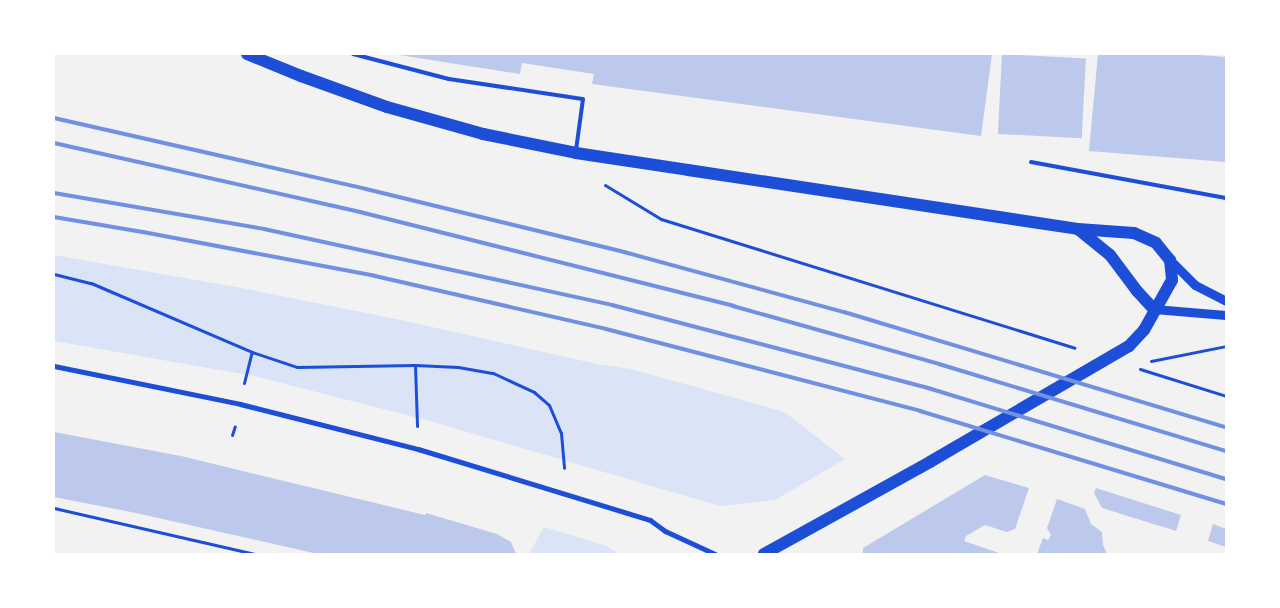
<!DOCTYPE html>
<html>
<head>
<meta charset="utf-8">
<style>
  body { margin:0 }
  #map { position:relative; width:1280px; height:608px; overflow:hidden; background:#f2f2f2; font-family:"IBM Plex Serif",serif }
  div>[style] { position:absolute }
  .green>* { inset:0; background:#dbe4f7 }
  .building>* { inset:0; background:#bdc9ec; transform-origin:0 0 }
  .path>* { height:3px; margin:-1.5px; padding:0 1.5px; transform-origin:1.5px; border-radius:1.5px; background:#1d4ed8 }
  .service>* { height:4px; margin:-2px; padding:0 2px; transform-origin:2px; border-radius:2px; background:#1d4ed8 }
  .minor>* { height:5px; margin:-2.5px; padding:0 2.5px; transform-origin:2.5px; border-radius:2.5px; background:#1d4ed8 }
  .tertiary>* { height:9px; margin:-4.5px; padding:0 4.5px; transform-origin:4.5px; border-radius:4.5px; background:#1d4ed8 }
  .primary>* { height:12px; margin:-6px; padding:0 6px; transform-origin:6px; border-radius:6px; background:#1d4ed8 }
  .rail>* { height:4px; margin:-2px; padding:0 2px; transform-origin:2px; border-radius:2px; background:#7290e2 }
  span { translate:-50% -50%; white-space:nowrap; text-align:center; line-height:1.15; -webkit-text-stroke:5px #fff; paint-order:stroke }
  .frame { position:absolute; inset:0; border:55px solid #fff; pointer-events:none }
</style>
</head>
<body>
<div id="map">
  <div class="green">
    <i style="clip-path:polygon(54px 255px,247px 289px,401px 320px,597px 364px,631px 369px,778px 410px,786px 413px,845px 459px,775px 500px,720px 506px,426px 420px,254px 376px,54px 341px)"></i>
    <i style="clip-path:polygon(544px 527px,607px 546px,619px 554px,529px 554px)"></i>
  </div>
  <div class="building">
    <i style="clip-path:polygon(393px 54px,992px 54px,981px 136px,592px 84px,594px 74px,522px 63px,520px 74px)"></i>
    <i style="left:1002px;top:54px;width:84px;height:80px;rotate:3deg"></i>
    <i style="clip-path:polygon(1098px 54px,1187px 54px,1226px 57px,1226px 162px,1089px 151px)"></i>
    <i style="clip-path:polygon(54px 432px,181px 456px,425px 515px,426px 513px,497px 534px,511px 542px,516px 554px,318px 554px,136px 513px,54px 497px)"></i>
    <i style="clip-path:polygon(985px 475px,1029px 488px,1015px 529px,1007px 532px,985px 525px,966px 536px,964px 541px,1002px 554px,863px 554px,863px 548px)"></i>
    <i style="clip-path:polygon(1096px 488px,1181px 515px,1176px 531px,1102px 508px,1094px 493px)"></i>
    <i style="clip-path:polygon(1057px 499px,1085px 509px,1091px 524px,1102px 532px,1103px 545px,1107px 554px,1037px 554px,1043px 538px,1048px 540px,1051px 535px,1047px 528px)"></i>
    <i style="clip-path:polygon(1213px 524px,1226px 529px,1226px 547px,1208px 541px)"></i>
  </div>
  <div class="path">
    <i style="left:605px;top:185px;width:66px;rotate:31.3deg"></i>
    <i style="left:661px;top:219px;width:433px;rotate:17.3deg"></i>
    <i style="left:54px;top:274px;width:38px;rotate:14deg"></i>
    <i style="left:91px;top:283px;width:175px;rotate:23.2deg"></i>
    <i style="left:252px;top:352px;width:47px;rotate:18.4deg"></i>
    <i style="left:297px;top:367px;width:118px;rotate:-1deg"></i>
    <i style="left:415px;top:365px;width:43px;rotate:2.7deg"></i>
    <i style="left:458px;top:367px;width:36px;rotate:10deg"></i>
    <i style="left:493px;top:373px;width:45px;rotate:24.9deg"></i>
    <i style="left:534px;top:392px;width:20px;rotate:41deg"></i>
    <i style="left:549px;top:405px;width:30px;rotate:67deg"></i>
    <i style="left:561px;top:433px;width:35px;rotate:85deg"></i>
    <i style="left:1151px;top:361px;width:76px;rotate:-11.3deg"></i>
    <i style="left:415px;top:365px;width:61px;rotate:88.1deg"></i>
    <i style="left:1140px;top:369px;width:90px;rotate:17.4deg"></i>
    <i style="left:244px;top:383px;width:32px;rotate:-76deg"></i>
    <i style="left:232px;top:435px;width:9px;rotate:-72deg"></i>
    <i style="left:54px;top:508px;width:206px;rotate:12.9deg"></i>
  </div>
  <div class="service">
    <i style="left:353px;top:54px;width:99px;rotate:14.6deg"></i>
    <i style="left:449px;top:79px;width:135px;rotate:8.5deg"></i>
    <i style="left:583px;top:99px;width:51px;rotate:97.8deg"></i>
    <i style="left:1031px;top:162px;width:198px;rotate:10.5deg"></i>
  </div>
  <div class="minor">
    <i style="left:54px;top:366px;width:190px;rotate:11.5deg"></i>
    <i style="left:240px;top:404px;width:184px;rotate:14.2deg"></i>
    <i style="left:418px;top:449px;width:243px;rotate:17deg"></i>
    <i style="left:650px;top:520px;width:19px;rotate:36deg"></i>
    <i style="left:665px;top:531px;width:55px;rotate:24.7deg"></i>
  </div>
  <div class="tertiary">
    <i style="left:1170px;top:260px;width:35px;rotate:45deg"></i>
    <i style="left:1195px;top:285px;width:35px;rotate:27deg"></i>
    <i style="left:1154px;top:309px;width:72px;rotate:4.8deg"></i>
  </div>
  <div class="primary">
    <i style="left:247px;top:54px;width:58px;rotate:22.2deg"></i>
    <i style="left:301px;top:76px;width:91px;rotate:19.8deg"></i>
    <i style="left:387px;top:107px;width:100px;rotate:15.7deg"></i>
    <i style="left:483px;top:134px;width:95px;rotate:11.5deg"></i>
    <i style="left:576px;top:153px;width:113px;rotate:8.6deg"></i>
    <i style="left:688px;top:170px;width:394px;rotate:8.6deg"></i>
    <i style="left:1078px;top:229px;width:56px;rotate:4.1deg"></i>
    <i style="left:1134px;top:233px;width:24px;rotate:24deg"></i>
    <i style="left:1156px;top:243px;width:22px;rotate:51deg"></i>
    <i style="left:1170px;top:260px;width:20px;rotate:84deg"></i>
    <i style="left:1172px;top:280px;width:57px;rotate:119.2deg"></i>
    <i style="left:1144px;top:330px;width:22px;rotate:133deg"></i>
    <i style="left:1129px;top:346px;width:230px;rotate:149.8deg"></i>
    <i style="left:930px;top:462px;width:190px;rotate:151deg"></i>
    <i style="left:1078px;top:229px;width:41px;rotate:39.1deg"></i>
    <i style="left:1110px;top:255px;width:45px;rotate:53.1deg"></i>
    <i style="left:1137px;top:291px;width:25px;rotate:47deg"></i>
  </div>
  <div class="rail">
    <i style="left:54px;top:118px;width:320px;rotate:12.8deg"></i>
    <i style="left:366px;top:189px;width:266px;rotate:13.7deg"></i>
    <i style="left:624px;top:252px;width:228px;rotate:15.3deg"></i>
    <i style="left:844px;top:312px;width:399px;rotate:16.8deg"></i>
    <i style="left:54px;top:143px;width:314px;rotate:12.7deg"></i>
    <i style="left:360px;top:212px;width:385px;rotate:14.1deg"></i>
    <i style="left:733px;top:306px;width:214px;rotate:15.7deg"></i>
    <i style="left:939px;top:364px;width:300px;rotate:16.9deg"></i>
    <i style="left:54px;top:193px;width:213px;rotate:9.7deg"></i>
    <i style="left:264px;top:229px;width:356px;rotate:12.3deg"></i>
    <i style="left:612px;top:305px;width:327px;rotate:14.7deg"></i>
    <i style="left:928px;top:388px;width:312px;rotate:17deg"></i>
    <i style="left:54px;top:217px;width:90px;rotate:9.6deg"></i>
    <i style="left:143px;top:232px;width:236px;rotate:10.7deg"></i>
    <i style="left:375px;top:276px;width:237px;rotate:12.9deg"></i>
    <i style="left:606px;top:329px;width:325px;rotate:14.6deg"></i>
    <i style="left:920px;top:411px;width:320px;rotate:16.9deg"></i>
  </div>
  <div class="frame"></div>
</div>
</body>
</html>
